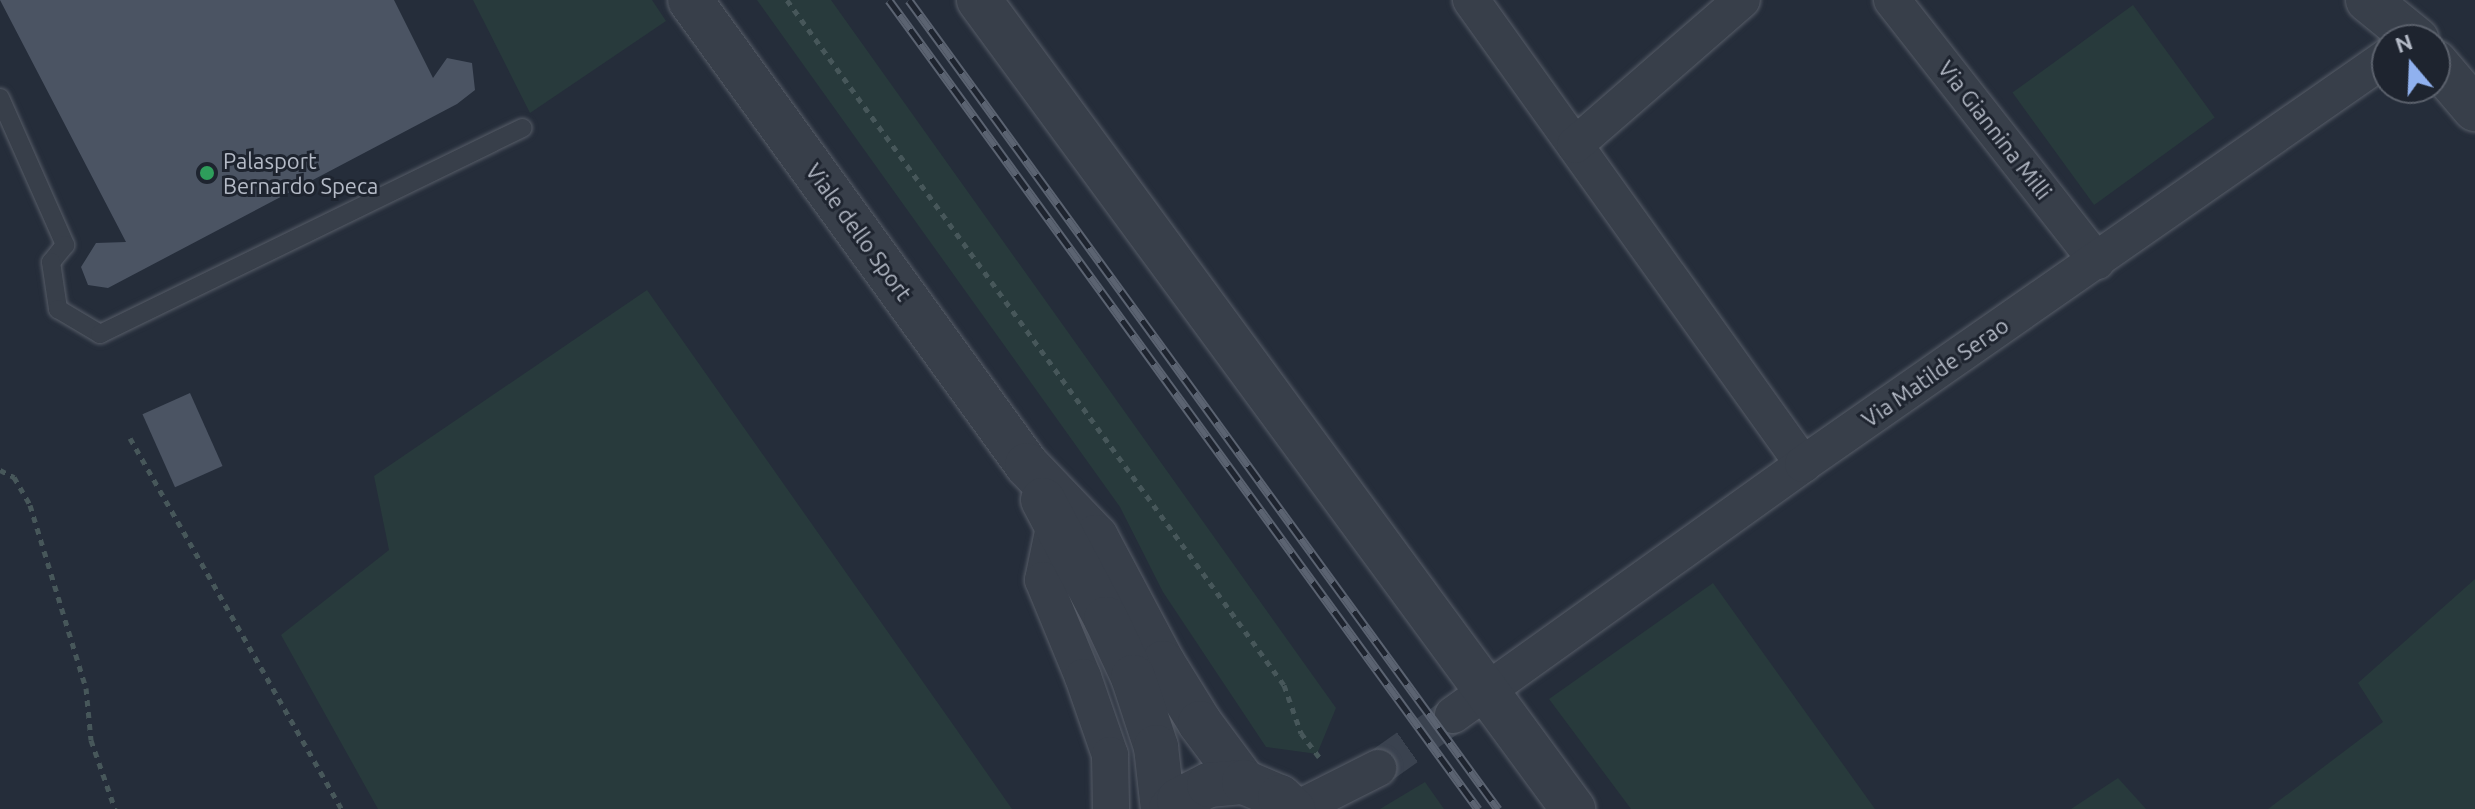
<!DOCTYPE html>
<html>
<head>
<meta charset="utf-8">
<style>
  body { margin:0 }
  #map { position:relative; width:2475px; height:809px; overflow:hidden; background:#252d3a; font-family:Ubuntu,sans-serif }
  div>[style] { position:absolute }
  .green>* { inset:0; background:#283a3c; transform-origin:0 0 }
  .building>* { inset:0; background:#4b5463; transform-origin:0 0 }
  .minor-tunnel>* { height:36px; margin-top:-18px; transform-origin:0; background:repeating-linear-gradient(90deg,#3a424f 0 36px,transparent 0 54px) }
  .path>* { height:5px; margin-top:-2.5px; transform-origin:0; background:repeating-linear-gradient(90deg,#47575a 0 6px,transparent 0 12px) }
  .roads { filter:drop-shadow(0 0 2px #575d68) drop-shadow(0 0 2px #575d68) }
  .service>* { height:18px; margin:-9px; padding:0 9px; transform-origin:9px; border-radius:9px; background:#383f4a }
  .minor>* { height:36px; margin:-18px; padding:0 18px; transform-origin:18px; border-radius:18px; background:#383f4a }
  .tertiary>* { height:44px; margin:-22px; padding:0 22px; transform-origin:22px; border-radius:22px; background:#383f4a }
  .rail>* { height:9px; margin-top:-4.5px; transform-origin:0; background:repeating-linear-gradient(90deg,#1e242f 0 18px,#5b6371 0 36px); box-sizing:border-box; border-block:2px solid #5b6371 }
  .dots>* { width:22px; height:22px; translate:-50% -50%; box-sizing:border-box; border:4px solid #1e242f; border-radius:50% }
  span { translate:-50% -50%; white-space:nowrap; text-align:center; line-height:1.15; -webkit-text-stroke:6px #1e242f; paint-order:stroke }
  .street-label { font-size:22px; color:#b4bac6 }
  .poi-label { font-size:22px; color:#b4bac6 }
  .left { translate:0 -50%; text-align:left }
  .north { position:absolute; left:2371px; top:24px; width:80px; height:80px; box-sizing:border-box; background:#1e242f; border:2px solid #5a606b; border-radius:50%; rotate:341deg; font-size:22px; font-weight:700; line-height:32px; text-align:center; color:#b4bac6 }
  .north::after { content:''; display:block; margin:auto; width:28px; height:36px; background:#90b1ef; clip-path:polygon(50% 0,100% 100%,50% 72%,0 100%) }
</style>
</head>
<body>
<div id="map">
  <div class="green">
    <i style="clip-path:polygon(473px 0,652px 0,666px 21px,530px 113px)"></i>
    <i style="clip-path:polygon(757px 0,831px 0,1336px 708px,1317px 754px,1266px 747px,1163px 592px,1120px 507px)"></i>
    <i style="left:2133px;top:5px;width:139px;height:149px;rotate:54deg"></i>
    <i style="clip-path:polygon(647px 290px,947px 716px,1012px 809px,378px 809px,281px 635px,389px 550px,374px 476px)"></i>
    <i style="clip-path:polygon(2475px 579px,2475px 809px,2268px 809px,2383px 722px,2358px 683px)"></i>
    <i style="clip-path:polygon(1713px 583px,1875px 809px,1631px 809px,1549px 699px)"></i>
    <i style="clip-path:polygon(2118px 778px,2146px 809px,2071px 809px)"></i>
    <i style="clip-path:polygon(1425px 782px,1444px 809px,1380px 809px)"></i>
  </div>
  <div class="building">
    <i style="clip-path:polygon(0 0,394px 0,433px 78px,447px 58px,472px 63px,475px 90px,457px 104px,108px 288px,88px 285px,81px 267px,96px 243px,126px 242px)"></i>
    <i style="left:190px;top:393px;width:80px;height:52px;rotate:66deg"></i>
  </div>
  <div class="minor-tunnel">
    <i style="left:1378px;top:768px;width:92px;rotate:-35.2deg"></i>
  </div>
  <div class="path">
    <i style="left:787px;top:0;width:846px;rotate:54.04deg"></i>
    <i style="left:1284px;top:685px;width:51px;rotate:70.5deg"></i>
    <i style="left:1301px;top:733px;width:30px;rotate:53deg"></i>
    <i style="left:130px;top:438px;width:427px;rotate:60.3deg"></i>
    <i style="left:0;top:470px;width:16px;rotate:27deg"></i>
    <i style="left:14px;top:477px;width:32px;rotate:60deg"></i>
    <i style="left:30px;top:505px;width:191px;rotate:73deg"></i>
    <i style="left:86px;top:688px;width:52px;rotate:84.5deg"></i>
    <i style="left:91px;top:740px;width:73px;rotate:70.8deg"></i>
  </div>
  <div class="roads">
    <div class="service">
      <i style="left:0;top:98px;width:161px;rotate:66.1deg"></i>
      <i style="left:65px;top:245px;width:22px;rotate:129deg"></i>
      <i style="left:51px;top:262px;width:48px;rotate:81.5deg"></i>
      <i style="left:58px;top:309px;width:49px;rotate:30.8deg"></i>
      <i style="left:100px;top:334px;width:470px;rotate:-26deg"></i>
    </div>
    <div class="minor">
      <i style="left:1471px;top:0;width:571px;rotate:54.42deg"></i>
      <i style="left:1892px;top:0;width:332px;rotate:51.9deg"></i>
      <i style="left:1575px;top:145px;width:221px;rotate:-41deg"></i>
      <i style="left:1054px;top:527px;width:54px;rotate:101.7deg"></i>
      <i style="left:1043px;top:580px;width:105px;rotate:67.6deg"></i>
      <i style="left:1083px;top:677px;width:83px;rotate:70.9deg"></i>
      <i style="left:1110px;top:755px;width:54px;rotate:88.9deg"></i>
      <i style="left:1453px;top:715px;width:431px;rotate:-35.6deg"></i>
      <i style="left:1803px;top:464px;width:712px;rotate:-34.87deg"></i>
      <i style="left:1297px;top:809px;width:91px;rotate:-26.8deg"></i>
    </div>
    <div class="tertiary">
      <i style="left:690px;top:0;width:574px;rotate:54.07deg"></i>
      <i style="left:1027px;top:465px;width:100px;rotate:46.2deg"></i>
      <i style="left:1096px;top:537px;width:143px;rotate:62deg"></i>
      <i style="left:1163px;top:663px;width:70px;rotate:58.3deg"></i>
      <i style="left:1200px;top:723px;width:74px;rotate:53.3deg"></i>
      <i style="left:979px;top:0;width:1004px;rotate:53.71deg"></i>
      <i style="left:2368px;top:0;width:63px;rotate:39.2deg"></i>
      <i style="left:2435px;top:62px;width:62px;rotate:49.6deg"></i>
      <i style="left:1043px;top:500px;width:135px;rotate:62.1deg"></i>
      <i style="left:1106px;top:619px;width:64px;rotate:65deg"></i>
      <i style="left:1133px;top:677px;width:74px;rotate:71.8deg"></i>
      <i style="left:1156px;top:747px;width:62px;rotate:83.6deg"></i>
      <i style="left:1171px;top:809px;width:12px;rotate:-48deg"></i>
      <i style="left:1179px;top:800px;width:34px;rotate:-27deg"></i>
      <i style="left:1209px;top:785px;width:35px;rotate:-5deg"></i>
      <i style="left:1244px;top:782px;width:39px;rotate:23deg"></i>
      <i style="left:1280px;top:797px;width:18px;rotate:43deg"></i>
    </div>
  </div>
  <div class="rail">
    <i style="left:889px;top:0;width:1001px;rotate:53.94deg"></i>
    <i style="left:909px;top:0;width:1001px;rotate:53.94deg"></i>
  </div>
  <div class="dots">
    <i style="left:207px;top:173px;background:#2e9e5b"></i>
  </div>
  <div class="street-label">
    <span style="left:1995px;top:130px;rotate:52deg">Via Giannina Milli</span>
    <span style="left:859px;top:232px;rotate:54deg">Viale dello Sport</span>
    <span style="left:1935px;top:372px;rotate:-35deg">Via Matilde Serao</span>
  </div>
  <div class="poi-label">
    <span class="left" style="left:223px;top:173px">Palasport<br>Bernardo Speca</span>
  </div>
  <div class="north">N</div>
</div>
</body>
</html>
